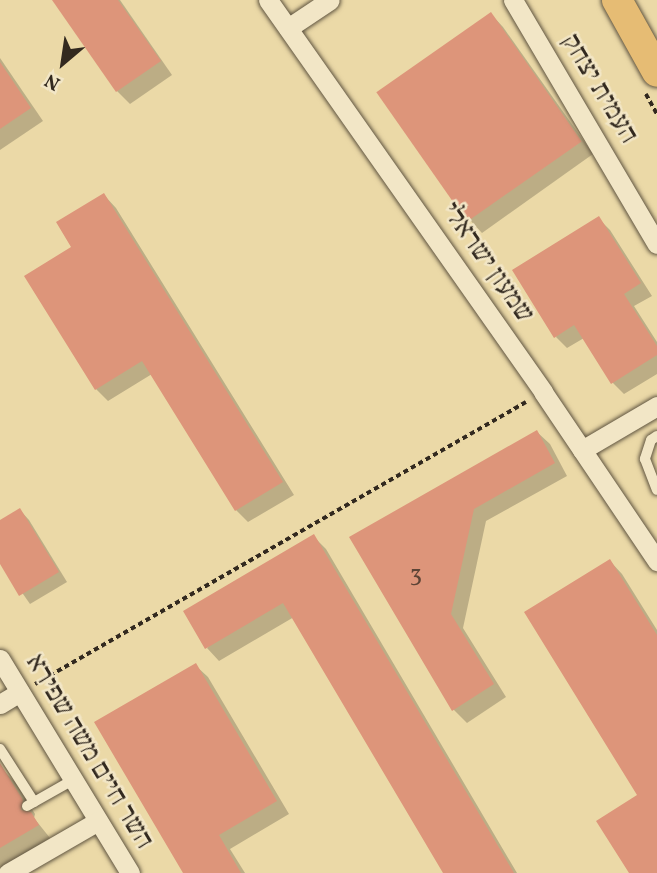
<!DOCTYPE html>
<html>
<head>
<meta charset="utf-8">
<style>
  body { margin:0 }
  #map { position:relative; width:657px; height:873px; overflow:hidden; background:#ebd9a7; font-family:Vollkorn,"Frank Ruhl Libre",serif }
  div>[style] { position:absolute }
  .shadow>* { inset:0; background:#0003 }
  .building>* { inset:0; background:#dd957a; transform-origin:0 0 }
  .path>* { height:3.5px; margin-top:-1.75px; transform-origin:0; background:repeating-linear-gradient(90deg,#32291f 0 5px,transparent 0 8.5px) }
  .roads { filter:drop-shadow(0 0 2px #605541) drop-shadow(0 0 2px #605541) }
  .lane>* { height:10px; margin:-5px; padding:0 5px; transform-origin:5px; border-radius:5px; background:#f2e6c6 }
  .street>* { height:19px; margin:-9.5px; padding:0 9.5px; transform-origin:9.5px; border-radius:9.5px; background:#f2e6c6 }
  .primary>* { height:30px; margin:-15px; padding:0 15px; transform-origin:15px; border-radius:15px; background:#e6bc74 }
  span { translate:-50% -50%; white-space:nowrap; text-align:center; line-height:1.15; -webkit-text-stroke:5px #f2e6c6; paint-order:stroke }
  .number-label { font-size:24px; color:#5d4436 }
  .number-label span { -webkit-text-stroke-width:0 }
  .street-label { font-size:28px; color:#32291f }
  .north { position:absolute; left:28px; top:28px; width:70px; height:70px; -webkit-text-stroke:5px #f2e6c6; paint-order:stroke; rotate:209deg; font-size:19px; font-weight:700; line-height:28px; text-align:center; color:#32291f }
  .north::after { content:''; display:block; margin:auto; width:24px; height:32px; background:#32291f; clip-path:polygon(50% 0,100% 100%,50% 72%,0 100%) }
</style>
</head>
<body>
<div id="map">
  <div class="shadow">
    <i style="clip-path:polygon(54px 0,120px 0,172px 75px,130px 104px,117px 91px)"></i>
    <i style="clip-path:polygon(491px 14px,503px 27px,593px 154px,482px 233px,470px 220px,379px 93px)"></i>
    <i style="clip-path:polygon(0 58px,43px 121px,0 150px)"></i>
    <i style="clip-path:polygon(104px 195px,116px 208px,294px 495px,248px 522px,236px 510px,152px 374px,108px 401px,96px 389px)"></i>
    <i style="clip-path:polygon(598px 218px,610px 230px,652px 296px,634px 306px,657px 342px,657px 374px,624px 394px,613px 383px,584px 338px,567px 348px,556px 337px)"></i>
    <i style="clip-path:polygon(537px 432px,550px 444px,567px 476px,486px 521px,463px 628px,506px 697px,467px 723px,454px 710px,352px 538px)"></i>
    <i style="clip-path:polygon(20px 510px,29px 520px,67px 582px,30px 604px,0 561px,0 522px)"></i>
    <i style="clip-path:polygon(313px 536px,326px 549px,517px 873px,445px 873px,294px 617px,219px 661px,207px 648px)"></i>
    <i style="clip-path:polygon(610px 561px,622px 574px,657px 630px,657px 873px,631px 873px,640px 796px)"></i>
    <i style="clip-path:polygon(195px 665px,208px 677px,289px 814px,230px 849px,245px 873px,185px 873px)"></i>
    <i style="clip-path:polygon(3px 770px,15px 782px,35px 814px,34px 818px,50px 838px,0 869px,0 771px)"></i>
  </div>
  <div class="building">
    <i style="clip-path:polygon(52px 0,118px 0,161px 61px,116px 92px)"></i>
    <i style="left:491px;top:12px;width:158px;height:140px;rotate:55deg"></i>
    <i style="clip-path:polygon(0 62px,31px 108px,0 129px)"></i>
    <i style="clip-path:polygon(104px 193px,283px 482px,235px 511px,142px 361px,95px 390px,24px 276px,71px 247px,56px 222px)"></i>
    <i style="clip-path:polygon(599px 216px,641px 283px,624px 294px,657px 346px,657px 355px,611px 384px,574px 325px,554px 338px,512px 270px)"></i>
    <i style="clip-path:polygon(537px 430px,555px 463px,474px 509px,451px 614px,494px 684px,452px 711px,349px 537px)"></i>
    <i style="clip-path:polygon(20px 508px,59px 572px,19px 596px,0 564px,0 520px)"></i>
    <i style="clip-path:polygon(314px 534px,514px 873px,443px 873px,283px 603px,205px 649px,183px 611px)"></i>
    <i style="clip-path:polygon(610px 559px,657px 635px,657px 873px,629px 873px,596px 821px,637px 795px,524px 612px)"></i>
    <i style="clip-path:polygon(196px 663px,277px 801px,219px 835px,241px 873px,183px 873px,94px 722px)"></i>
    <i style="clip-path:polygon(0 763px,23px 800px,21px 810px,31px 812px,39px 825px,0 848px)"></i>
  </div>
  <div class="path">
    <i style="left:646px;top:94px;width:23px;rotate:61deg"></i>
    <i style="left:35px;top:684px;width:566px;rotate:-29.87deg"></i>
  </div>
  <div class="roads">
    <div class="lane">
      <i style="left:657px;top:436px;width:7px;rotate:146deg"></i>
      <i style="left:651px;top:440px;width:20px;rotate:108deg"></i>
      <i style="left:645px;top:459px;width:33px;rotate:69deg"></i>
      <i style="left:0;top:749px;width:63px;rotate:57.3deg"></i>
      <i style="left:27px;top:806px;width:53px;rotate:-29.5deg"></i>
    </div>
    <div class="street">
      <i style="left:268px;top:0;width:479px;rotate:54.9deg"></i>
      <i style="left:543px;top:392px;width:204px;rotate:56deg"></i>
      <i style="left:513px;top:0;width:283px;rotate:59.5deg"></i>
      <i style="left:288px;top:28px;width:50px;rotate:-33.7deg"></i>
      <i style="left:582px;top:450px;width:87px;rotate:-30.4deg"></i>
      <i style="left:0;top:659px;width:250px;rotate:58.7deg"></i>
      <i style="left:0;top:704px;width:23px;rotate:-31deg"></i>
      <i style="left:8px;top:873px;width:104px;rotate:-30deg"></i>
    </div>
    <div class="primary">
      <i style="left:617px;top:0;width:82px;rotate:60.9deg"></i>
    </div>
  </div>
  <div class="number-label">
    <span style="left:416px;top:576px">3</span>
  </div>
  <div class="street-label">
    <span style="left:599px;top:89px;rotate:59deg">העמית יצחק</span>
    <span style="left:487px;top:263px;rotate:55deg">שמעון ישראלי</span>
    <span style="left:89px;top:752px;rotate:59deg">השר חיים משה שפירא</span>
  </div>
  <div class="north">N</div>
</div>
</body>
</html>
